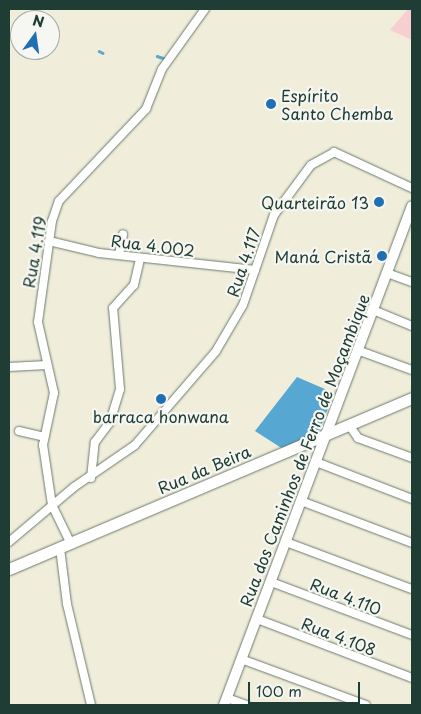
<!DOCTYPE html>
<html>
<head>
<meta charset="utf-8">
<style>
  body { margin:0 }
  #map { position:relative; width:421px; height:714px; overflow:hidden; background:#f0edda; font-family:"Playpen Sans",sans-serif }
  div>[style] { position:absolute }
  .built>* { inset:0; background:#f7cfd1 }
  .water>* { inset:0; background:#56a7d1 }
  .stream>* { height:2.5px; margin:-1.25px; padding:0 1.25px; transform-origin:1.25px; border-radius:1.25px; background:#56a7d1 }
  .roads { filter:drop-shadow(0 0 1px #687b6e) drop-shadow(0 0 1px #687b6e) }
  .minor>* { height:8px; margin:-4px; padding:0 4px; transform-origin:4px; border-radius:4px; background:#fff }
  .tertiary>* { height:10px; margin:-5px; padding:0 5px; transform-origin:5px; border-radius:5px; background:#fff }
  .secondary>* { height:11px; margin:-5.5px; padding:0 5.5px; transform-origin:5.5px; border-radius:5.5px; background:#fff }
  .dots>* { width:14px; height:14px; translate:-50% -50%; box-sizing:border-box; border:2px solid #f6f6f2; border-radius:50% }
  span { translate:-50% -50%; white-space:nowrap; text-align:center; line-height:1.15; -webkit-text-stroke:4.5px #f6f6f2; paint-order:stroke }
  .poi-label { font-size:16px; color:#1f3d34 }
  .left { translate:0 -50%; text-align:left }
  .right { translate:-100% -50%; text-align:right }
  .street-label { font-size:16px; color:#1f3d34 }
  .frame { position:absolute; inset:0; border:10px solid #1f3d34; pointer-events:none }
  .north { position:absolute; left:10px; top:10px; width:50px; height:50px; box-sizing:border-box; background:#f6f6f2; border:1px solid #a0aca6; border-radius:50%; rotate:14deg; font-size:14px; font-weight:700; line-height:20px; text-align:center; color:#1f3d34 }
  .north::after { content:''; display:block; margin:auto; width:18px; height:22px; background:#1f6fb2; clip-path:polygon(50% 0,100% 100%,50% 72%,0 100%) }
  .scale { position:absolute; left:248px; top:682px; width:112px; height:22px; box-sizing:border-box; border:2px solid #1f3d34; border-top:0; padding-left:6px; font-size:15px; line-height:18px; white-space:nowrap; color:#1f3d34; -webkit-text-stroke:4px #f6f6f2; paint-order:stroke }
</style>
</head>
<body>
<div id="map">
  <div class="built">
    <i style="clip-path:polygon(408px 9px,412px 9px,412px 40px,390px 30px)"></i>
  </div>
  <div class="water">
    <i style="clip-path:polygon(297px 377px,334px 393px,317px 436px,283px 449px,255px 431px)"></i>
  </div>
  <div class="stream">
    <i style="left:99px;top:51px;width:4px;rotate:27deg"></i>
    <i style="left:157px;top:56px;width:9px;rotate:18deg"></i>
  </div>
  <div class="roads">
    <div class="minor">
      <i style="left:49px;top:241px;width:51px;rotate:13.5deg"></i>
      <i style="left:99px;top:253px;width:157px;rotate:6.2deg"></i>
      <i style="left:119px;top:255px;width:21px;rotate:-79deg"></i>
      <i style="left:387px;top:273px;width:27px;rotate:20deg"></i>
      <i style="left:373px;top:310px;width:42px;rotate:22.3deg"></i>
      <i style="left:357px;top:350px;width:59px;rotate:20deg"></i>
      <i style="left:9px;top:367px;width:38px;rotate:-3deg"></i>
      <i style="left:349px;top:425px;width:16px;rotate:55deg"></i>
      <i style="left:358px;top:438px;width:58px;rotate:20.3deg"></i>
      <i style="left:19px;top:431px;width:26px;rotate:13deg"></i>
      <i style="left:316px;top:462px;width:103px;rotate:21.1deg"></i>
      <i style="left:91px;top:478px;width:36px;rotate:-84deg"></i>
      <i style="left:95px;top:442px;width:25px;rotate:-53deg"></i>
      <i style="left:110px;top:422px;width:34px;rotate:-73deg"></i>
      <i style="left:120px;top:389px;width:81px;rotate:-94.9deg"></i>
      <i style="left:113px;top:308px;width:31px;rotate:-48deg"></i>
      <i style="left:134px;top:285px;width:28px;rotate:-77deg"></i>
      <i style="left:301px;top:501px;width:119px;rotate:20.7deg"></i>
      <i style="left:9px;top:542px;width:85px;rotate:-40.2deg"></i>
      <i style="left:74px;top:487px;width:74px;rotate:-34.5deg"></i>
      <i style="left:135px;top:445px;width:124px;rotate:-49.2deg"></i>
      <i style="left:216px;top:351px;width:53px;rotate:-59.6deg"></i>
      <i style="left:243px;top:305px;width:95px;rotate:-71deg"></i>
      <i style="left:274px;top:215px;width:62px;rotate:-53.5deg"></i>
      <i style="left:311px;top:165px;width:26px;rotate:-29deg"></i>
      <i style="left:334px;top:152px;width:86px;rotate:24.8deg"></i>
      <i style="left:286px;top:542px;width:134px;rotate:20.5deg"></i>
      <i style="left:71px;top:544px;width:43px;rotate:-116deg"></i>
      <i style="left:52px;top:505px;width:61px;rotate:-98.5deg"></i>
      <i style="left:43px;top:445px;width:53px;rotate:-78.1deg"></i>
      <i style="left:54px;top:393px;width:73px;rotate:-102.7deg"></i>
      <i style="left:38px;top:322px;width:102px;rotate:-82.1deg"></i>
      <i style="left:52px;top:221px;width:21px;rotate:-71deg"></i>
      <i style="left:59px;top:201px;width:127px;rotate:-46.6deg"></i>
      <i style="left:146px;top:109px;width:43px;rotate:-68.2deg"></i>
      <i style="left:162px;top:69px;width:74px;rotate:-54.4deg"></i>
      <i style="left:60px;top:548px;width:56px;rotate:82.9deg"></i>
      <i style="left:67px;top:604px;width:104px;rotate:76.6deg"></i>
      <i style="left:271px;top:582px;width:151px;rotate:20.6deg"></i>
      <i style="left:257px;top:619px;width:166px;rotate:20.8deg"></i>
      <i style="left:241px;top:659px;width:133px;rotate:20.2deg"></i>
      <i style="left:227px;top:698px;width:20px;rotate:20deg"></i>
    </div>
    <div class="tertiary">
      <i style="left:224px;top:705px;width:533px;rotate:-69.36deg"></i>
    </div>
    <div class="secondary">
      <i style="left:9px;top:569px;width:438px;rotate:-23deg"></i>
    </div>
  </div>
  <div class="dots">
    <i style="left:271px;top:104px;background:#1f6fb2"></i>
    <i style="left:379px;top:202px;background:#1f6fb2"></i>
    <i style="left:382px;top:256px;background:#1f6fb2"></i>
    <i style="left:161px;top:399px;background:#1f6fb2"></i>
  </div>
  <div class="poi-label">
    <span class="left" style="left:281px;top:104px">Espírito<br>Santo Chemba</span>
    <span class="right" style="left:369px;top:202px">Quarteirão 13</span>
    <span class="right" style="left:372px;top:256px">Maná Cristã</span>
    <span style="left:161px;top:416px">barraca honwana</span>
  </div>
  <div class="street-label">
    <span style="left:153px;top:245px;rotate:7deg">Rua 4.002</span>
    <span style="left:34px;top:252px;rotate:-80deg">Rua 4.119</span>
    <span style="left:243px;top:262px;rotate:-71deg">Rua 4.117</span>
    <span style="left:304px;top:450px;rotate:-69deg">Rua dos Caminhos de Ferro de Moçambique</span>
    <span style="left:204px;top:469px;rotate:-23deg">Rua da Beira</span>
    <span style="left:346px;top:596px;rotate:21deg">Rua 4.110</span>
    <span style="left:339px;top:636px;rotate:21deg">Rua 4.108</span>
  </div>
  <div class="frame"></div>
  <div class="north">N</div>
  <div class="scale">100 m</div>
</div>
</body>
</html>
